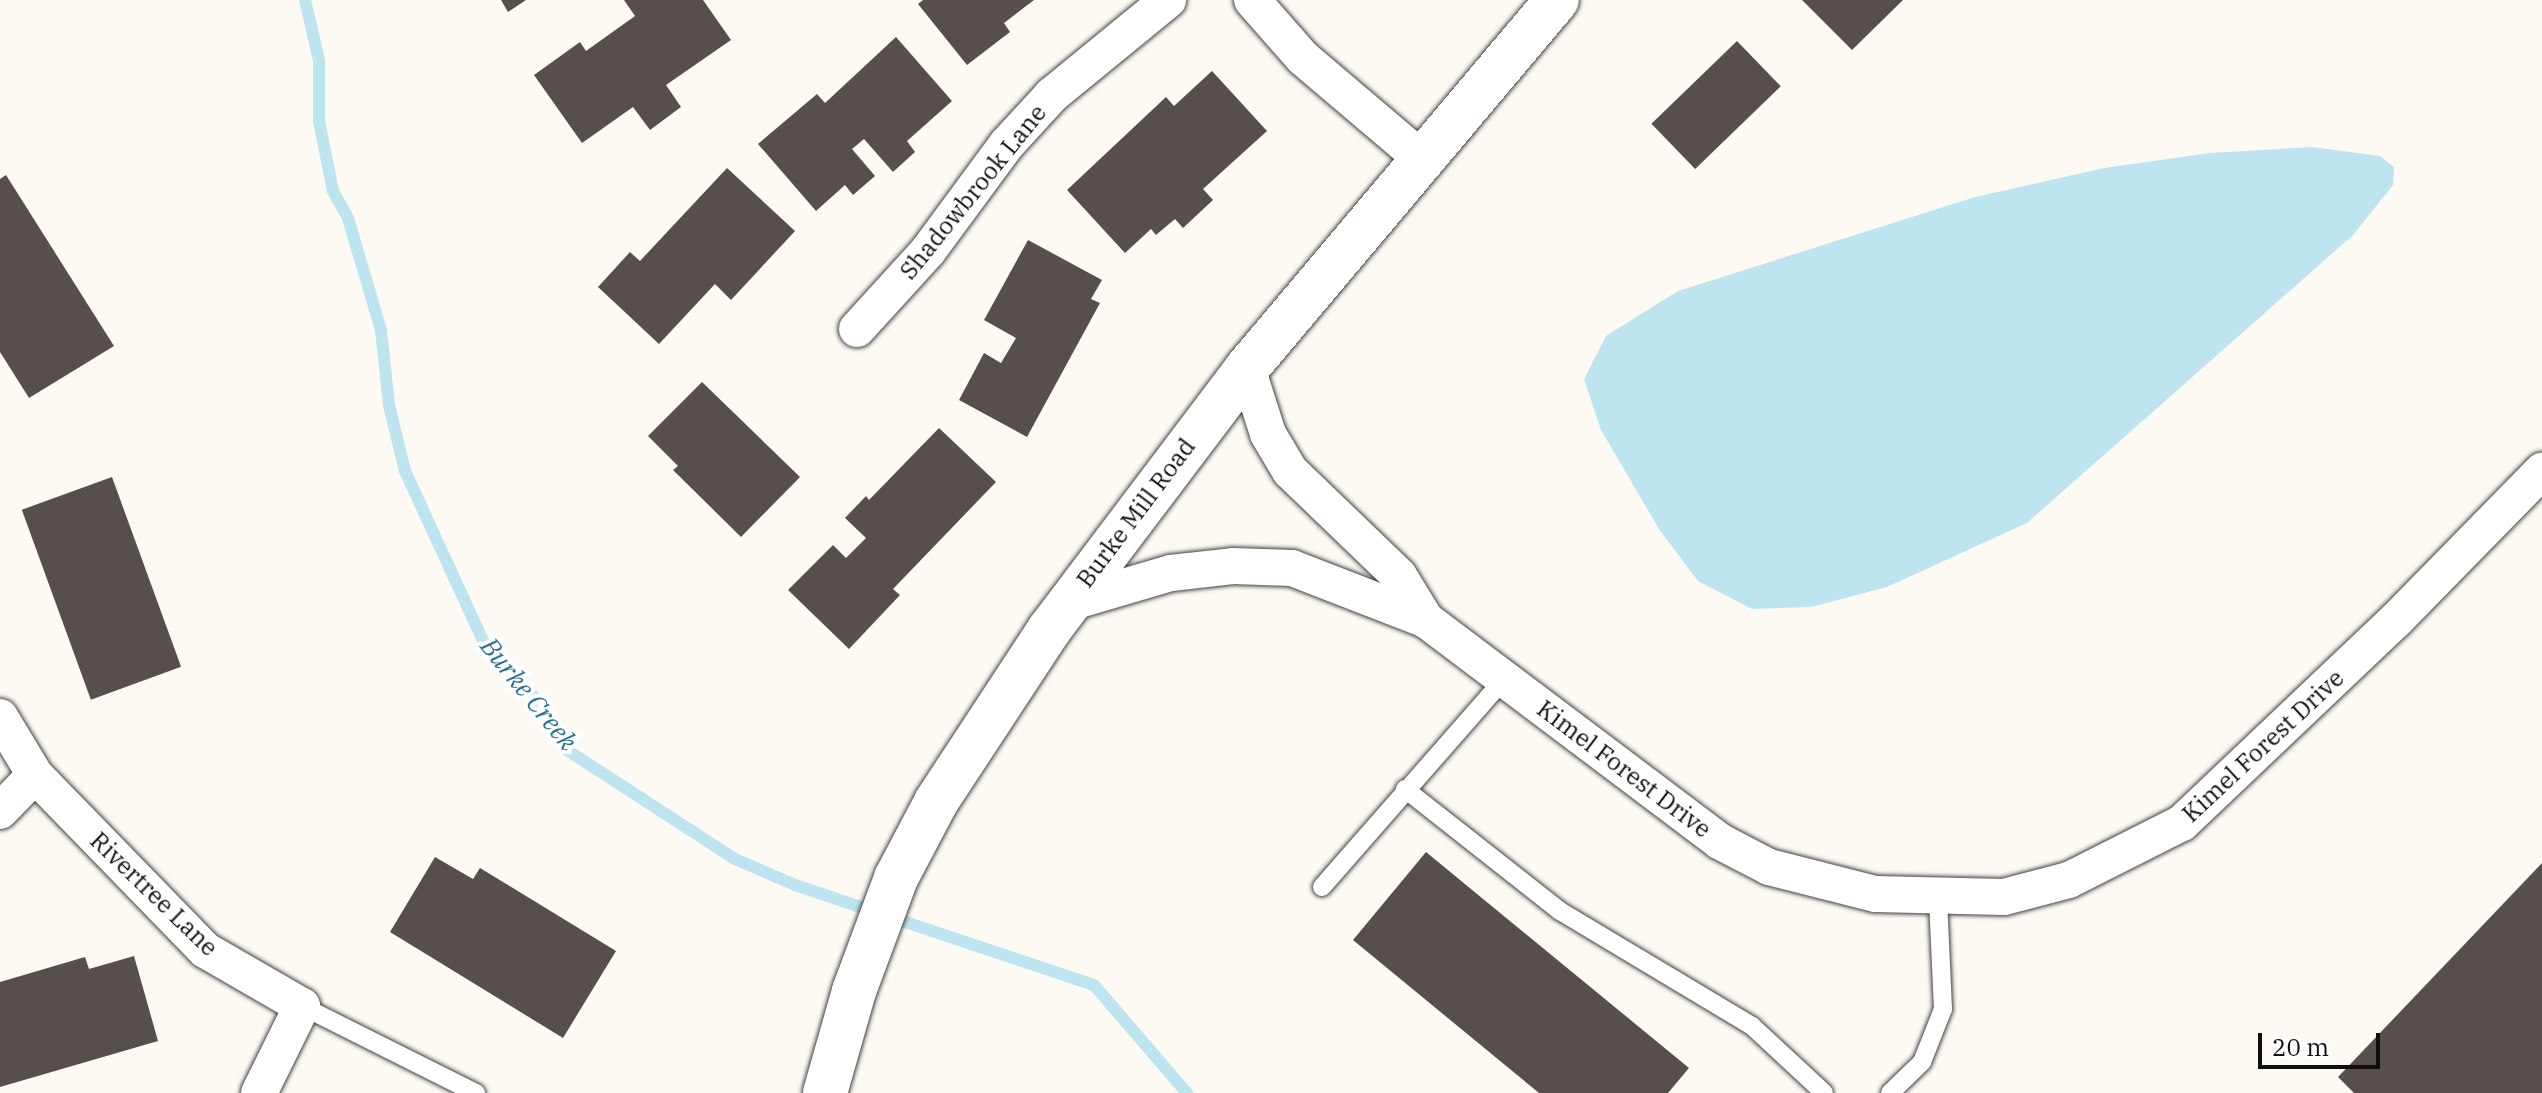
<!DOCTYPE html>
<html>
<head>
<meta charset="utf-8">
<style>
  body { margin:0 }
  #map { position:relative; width:2542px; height:1093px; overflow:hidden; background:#fdfaf3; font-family:"IBM Plex Serif",serif }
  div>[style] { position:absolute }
  .water>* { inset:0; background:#bde4ef }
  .stream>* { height:12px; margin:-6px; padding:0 6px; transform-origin:6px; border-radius:6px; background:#bde4ef }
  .building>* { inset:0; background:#564f4d; transform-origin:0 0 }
  .roads { filter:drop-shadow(0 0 2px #424242) drop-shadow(0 0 2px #424242) }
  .service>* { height:18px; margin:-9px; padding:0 9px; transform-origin:9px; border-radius:9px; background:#fff }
  .minor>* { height:36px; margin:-18px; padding:0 18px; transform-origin:18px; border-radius:18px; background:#fff }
  .tertiary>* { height:44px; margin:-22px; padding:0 22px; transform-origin:22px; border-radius:22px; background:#fff }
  span { translate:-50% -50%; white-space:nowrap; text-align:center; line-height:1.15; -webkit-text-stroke:8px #fff; paint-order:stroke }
  .street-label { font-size:24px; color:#0f0f0f }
  .water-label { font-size:26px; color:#277593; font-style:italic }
  .scale { position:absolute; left:2258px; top:1033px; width:122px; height:36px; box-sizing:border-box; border:4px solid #0f0f0f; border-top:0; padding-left:10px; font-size:24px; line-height:28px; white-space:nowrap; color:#0f0f0f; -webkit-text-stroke:6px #fff; paint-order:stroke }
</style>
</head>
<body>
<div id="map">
  <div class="water">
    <i style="clip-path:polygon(2312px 147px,2380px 156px,2394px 167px,2393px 185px,2353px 235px,2027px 523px,1887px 587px,1811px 607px,1752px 609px,1698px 581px,1659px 529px,1601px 430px,1584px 379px,1606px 336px,1678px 291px,1975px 197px,2104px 168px,2210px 153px)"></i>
  </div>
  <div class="stream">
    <i style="left:305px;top:0;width:62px;rotate:76.9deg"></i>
    <i style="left:319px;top:60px;width:61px;rotate:90deg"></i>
    <i style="left:319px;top:121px;width:71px;rotate:78.7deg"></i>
    <i style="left:333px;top:191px;width:31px;rotate:61deg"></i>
    <i style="left:348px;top:218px;width:117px;rotate:73.6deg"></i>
    <i style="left:381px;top:330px;width:75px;rotate:83.9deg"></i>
    <i style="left:389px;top:405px;width:68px;rotate:76.4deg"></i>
    <i style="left:405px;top:471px;width:189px;rotate:65.3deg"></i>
    <i style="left:484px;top:643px;width:75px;rotate:47.2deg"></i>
    <i style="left:535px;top:698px;width:61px;rotate:58.4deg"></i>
    <i style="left:567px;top:750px;width:200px;rotate:33deg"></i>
    <i style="left:735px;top:859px;width:65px;rotate:23.4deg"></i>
    <i style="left:795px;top:885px;width:315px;rotate:18.5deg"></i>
    <i style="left:1094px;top:985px;width:143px;rotate:49.3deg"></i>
  </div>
  <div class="building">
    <i style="clip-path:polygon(501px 0,526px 0,508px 12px)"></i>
    <i style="clip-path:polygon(624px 0,703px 0,731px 40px,666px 85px,681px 107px,650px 130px,633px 107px,582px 143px,534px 75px,580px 42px,586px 51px,635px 16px)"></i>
    <i style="clip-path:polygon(923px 0,1034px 0,1004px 23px,1010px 32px,967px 65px,918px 4px)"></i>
    <i style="clip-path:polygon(1802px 0,1903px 0,1852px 50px)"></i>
    <i style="clip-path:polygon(896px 37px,952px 101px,907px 141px,915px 152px,893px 172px,864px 139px,852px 149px,875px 176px,853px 195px,845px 185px,816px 211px,758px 144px,817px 94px,825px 103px)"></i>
    <i style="left:1737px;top:41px;width:63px;height:119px;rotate:46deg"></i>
    <i style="clip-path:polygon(1212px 71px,1267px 131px,1203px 189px,1213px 200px,1183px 228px,1175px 219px,1156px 235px,1151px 229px,1125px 253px,1067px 190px,1166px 97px,1174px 106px)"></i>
    <i style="clip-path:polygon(727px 168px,795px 231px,731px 300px,715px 284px,659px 344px,598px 287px,630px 252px,640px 261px)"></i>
    <i style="clip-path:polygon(6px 175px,114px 346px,29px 398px,0 352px,0 179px)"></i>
    <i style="clip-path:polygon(1028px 240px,1102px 280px,1091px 299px,1100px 303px,1027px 437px,959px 400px,984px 353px,1001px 363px,1016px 338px,984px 320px)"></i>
    <i style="clip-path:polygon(702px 382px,800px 477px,741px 537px,673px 470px,678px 466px,648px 436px)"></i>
    <i style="clip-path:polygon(939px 428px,996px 482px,893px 589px,900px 595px,849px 649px,788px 590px,833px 545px,846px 558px,866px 538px,845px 518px,866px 496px,869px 500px)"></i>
    <i style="left:112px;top:477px;width:202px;height:96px;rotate:70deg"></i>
    <i style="clip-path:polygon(1426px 852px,1689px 1068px,1668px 1093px,1539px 1093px,1353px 940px)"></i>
    <i style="clip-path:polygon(435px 857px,473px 879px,480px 868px,616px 951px,563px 1038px,390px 932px)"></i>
    <i style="clip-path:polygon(2542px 863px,2542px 1093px,2354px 1093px,2338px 1077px)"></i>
    <i style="clip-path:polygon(134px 956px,158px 1041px,0 1087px,0 982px,85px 957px,89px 969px)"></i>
  </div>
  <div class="roads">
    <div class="service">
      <i style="left:1405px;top:789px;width:197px;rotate:38.2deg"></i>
      <i style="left:1560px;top:911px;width:224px;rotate:30.9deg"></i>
      <i style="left:1752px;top:1026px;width:98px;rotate:42.9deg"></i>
      <i style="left:1322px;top:887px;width:278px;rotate:-48.8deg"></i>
      <i style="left:302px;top:1006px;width:195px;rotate:26.6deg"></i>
      <i style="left:1890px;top:1093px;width:45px;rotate:-44.1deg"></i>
      <i style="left:1922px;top:1062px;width:57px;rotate:-68.4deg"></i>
      <i style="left:1943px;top:1009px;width:110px;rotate:-92.6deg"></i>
    </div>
    <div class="minor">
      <i style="left:1252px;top:0;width:77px;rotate:48.7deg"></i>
      <i style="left:1303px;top:58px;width:156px;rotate:40.3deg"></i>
      <i style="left:857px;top:329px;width:105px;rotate:-47.7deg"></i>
      <i style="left:928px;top:251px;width:133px;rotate:-53.6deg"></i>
      <i style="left:1007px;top:144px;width:67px;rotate:-47.4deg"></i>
      <i style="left:1052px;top:95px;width:150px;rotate:-39.3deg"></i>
      <i style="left:1247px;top:368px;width:69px;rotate:72.3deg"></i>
      <i style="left:1268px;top:434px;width:43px;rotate:59.3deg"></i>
      <i style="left:1290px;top:471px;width:151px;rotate:43.9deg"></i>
      <i style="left:1399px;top:576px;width:52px;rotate:58.5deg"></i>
      <i style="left:1069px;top:603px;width:106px;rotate:-16.4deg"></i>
      <i style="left:1171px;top:573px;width:62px;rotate:-6.4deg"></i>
      <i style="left:1233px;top:566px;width:59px;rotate:1.9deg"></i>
      <i style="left:1292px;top:568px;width:144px;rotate:21.2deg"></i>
      <i style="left:1426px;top:620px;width:367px;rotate:37deg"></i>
      <i style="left:1719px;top:841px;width:56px;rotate:27.5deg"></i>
      <i style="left:1769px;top:867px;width:109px;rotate:14.3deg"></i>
      <i style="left:1875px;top:894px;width:129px;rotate:1.3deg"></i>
      <i style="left:2004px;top:897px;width:67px;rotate:-14.7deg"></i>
      <i style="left:2069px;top:880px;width:127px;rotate:-26.8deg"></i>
      <i style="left:2182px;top:823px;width:295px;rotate:-43.5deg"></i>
      <i style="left:2396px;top:620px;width:209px;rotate:-45.6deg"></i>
      <i style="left:0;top:717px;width:68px;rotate:58.9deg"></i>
      <i style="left:35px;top:775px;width:244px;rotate:45.8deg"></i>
      <i style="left:205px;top:950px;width:112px;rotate:30deg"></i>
      <i style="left:302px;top:1006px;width:97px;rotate:116.3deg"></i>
      <i style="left:0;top:811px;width:50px;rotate:-45.8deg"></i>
    </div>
    <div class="tertiary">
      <i style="left:825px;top:1093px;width:106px;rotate:-74.1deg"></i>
      <i style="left:854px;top:991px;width:121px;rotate:-69.6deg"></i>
      <i style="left:896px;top:878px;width:86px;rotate:-62.2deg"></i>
      <i style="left:936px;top:802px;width:206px;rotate:-56.7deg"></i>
      <i style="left:1049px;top:630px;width:328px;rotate:-52.9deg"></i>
      <i style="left:1247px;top:368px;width:481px;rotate:-49.9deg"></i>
    </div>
  </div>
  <div class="street-label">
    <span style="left:973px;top:192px;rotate:-51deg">Shadowbrook Lane</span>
    <span style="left:1136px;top:513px;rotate:-53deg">Burke Mill Road</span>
    <span style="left:2263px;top:746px;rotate:-43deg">Kimel Forest Drive</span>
    <span style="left:1624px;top:769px;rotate:37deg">Kimel Forest Drive</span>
    <span style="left:154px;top:894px;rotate:44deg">Rivertree Lane</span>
  </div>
  <div class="water-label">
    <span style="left:529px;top:694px;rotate:51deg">Burke Creek</span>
  </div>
  <div class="scale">20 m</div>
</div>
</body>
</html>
